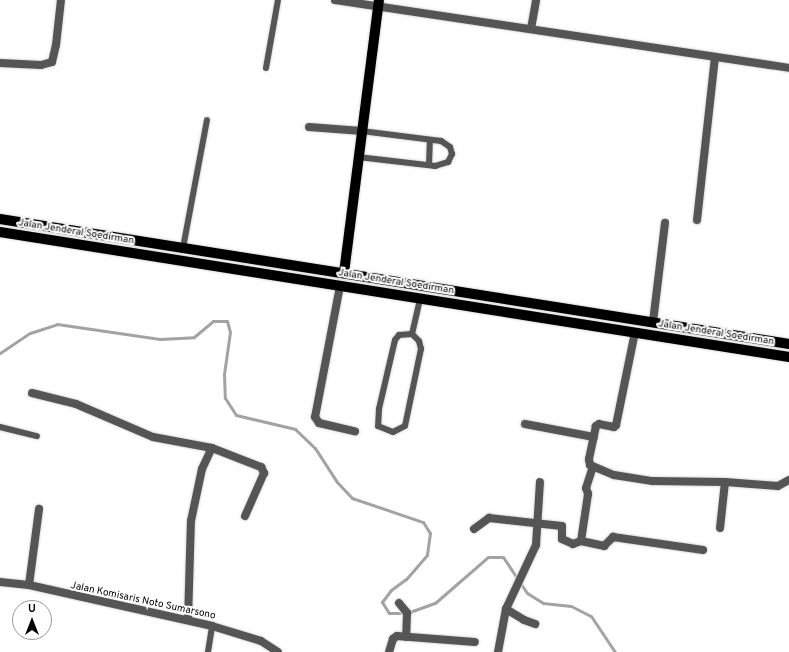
<!DOCTYPE html>
<html>
<head>
<meta charset="utf-8">
<style>
  body { margin:0 }
  #map { position:relative; width:789px; height:652px; overflow:hidden; background:#fff; font-family:Overpass,sans-serif }
  div>[style] { position:absolute }
  .stream>* { height:3px; margin:-1.5px; padding:0 1.5px; transform-origin:1.5px; border-radius:1.5px; background:#a3a3a3 }
  .roads { filter:drop-shadow(0 0 1px #dbdbdb) drop-shadow(0 0 1px #dbdbdb) }
  .service>* { height:6px; margin:-3px; padding:0 3px; transform-origin:3px; border-radius:3px; background:#555 }
  .minor>* { height:8px; margin:-4px; padding:0 4px; transform-origin:4px; border-radius:4px; background:#555 }
  .tertiary>* { height:8px; margin:-4px; padding:0 4px; transform-origin:4px; border-radius:4px; background:#555 }
  .primary>* { height:10px; margin:-5px; padding:0 5px; transform-origin:5px; border-radius:5px; background:#000 }
  span { translate:-50% -50%; white-space:nowrap; text-align:center; line-height:1.15; -webkit-text-stroke:4px #fff; paint-order:stroke }
  .street-label { font-size:10px; color:#000 }
  .north { position:absolute; left:12px; top:600px; width:40px; height:40px; box-sizing:border-box; background:#fff; border:1px solid #999; border-radius:50%; rotate:0deg; font-size:11px; font-weight:700; line-height:16px; text-align:center; color:#000 }
  .north::after { content:''; display:block; margin:auto; width:14px; height:18px; background:#000; clip-path:polygon(50% 0,100% 100%,50% 72%,0 100%) }
</style>
</head>
<body>
<div id="map">
  <div class="stream">
    <i style="left:0;top:353px;width:36px;rotate:-34deg"></i>
    <i style="left:30px;top:333px;width:28px;rotate:-18deg"></i>
    <i style="left:57px;top:324px;width:104px;rotate:8.3deg"></i>
    <i style="left:160px;top:339px;width:34px;rotate:-3deg"></i>
    <i style="left:194px;top:337px;width:25px;rotate:-40deg"></i>
    <i style="left:213px;top:321px;width:14px"></i>
    <i style="left:227px;top:321px;width:11px;rotate:75deg"></i>
    <i style="left:230px;top:332px;width:42px;rotate:98.1deg"></i>
    <i style="left:224px;top:374px;width:24px;rotate:88deg"></i>
    <i style="left:225px;top:398px;width:20px;rotate:57deg"></i>
    <i style="left:236px;top:415px;width:61px;rotate:13.3deg"></i>
    <i style="left:295px;top:429px;width:28px;rotate:44deg"></i>
    <i style="left:315px;top:448px;width:40px;rotate:57.1deg"></i>
    <i style="left:337px;top:482px;width:22px;rotate:47deg"></i>
    <i style="left:352px;top:498px;width:75px;rotate:18.7deg"></i>
    <i style="left:423px;top:522px;width:13px;rotate:58deg"></i>
    <i style="left:430px;top:533px;width:22px;rotate:98deg"></i>
    <i style="left:427px;top:555px;width:32px;rotate:131deg"></i>
    <i style="left:406px;top:579px;width:19px;rotate:144deg"></i>
    <i style="left:391px;top:590px;width:15px;rotate:127deg"></i>
    <i style="left:382px;top:602px;width:13px;rotate:58deg"></i>
    <i style="left:389px;top:613px;width:18px"></i>
    <i style="left:407px;top:613px;width:30px;rotate:-20deg"></i>
    <i style="left:435px;top:603px;width:70px;rotate:-41deg"></i>
    <i style="left:488px;top:557px;width:15px"></i>
    <i style="left:503px;top:557px;width:43px;rotate:56.3deg"></i>
    <i style="left:527px;top:593px;width:19px;rotate:32deg"></i>
    <i style="left:543px;top:603px;width:28px;rotate:6deg"></i>
    <i style="left:571px;top:606px;width:22px;rotate:27deg"></i>
    <i style="left:591px;top:616px;width:43px;rotate:56.3deg"></i>
  </div>
  <div class="roads">
    <div class="service">
      <i style="left:266px;top:68px;width:69px;rotate:-80deg"></i>
      <i style="left:358px;top:157px;width:78px;rotate:6.7deg"></i>
      <i style="left:435px;top:166px;width:14px;rotate:-17deg"></i>
      <i style="left:448px;top:162px;width:9px;rotate:-63deg"></i>
      <i style="left:452px;top:154px;width:7px;rotate:-106deg"></i>
      <i style="left:450px;top:147px;width:11px;rotate:-146deg"></i>
      <i style="left:441px;top:141px;width:80px;rotate:-172.8deg"></i>
      <i style="left:429px;top:165px;width:25px;rotate:-88deg"></i>
      <i style="left:183px;top:248px;width:130px;rotate:-79.4deg"></i>
      <i style="left:412px;top:334px;width:13px;rotate:176deg"></i>
      <i style="left:399px;top:335px;width:6px;rotate:129deg"></i>
      <i style="left:395px;top:340px;width:71px;rotate:103.1deg"></i>
      <i style="left:379px;top:409px;width:17px;rotate:93deg"></i>
      <i style="left:378px;top:426px;width:16px;rotate:22deg"></i>
      <i style="left:393px;top:432px;width:13px;rotate:-27deg"></i>
      <i style="left:405px;top:426px;width:79px;rotate:-78.3deg"></i>
      <i style="left:421px;top:349px;width:8px;rotate:-104deg"></i>
      <i style="left:419px;top:341px;width:10px;rotate:-135deg"></i>
      <i style="left:412px;top:334px;width:37px;rotate:-77deg"></i>
      <i style="left:0;top:427px;width:38px;rotate:14deg"></i>
      <i style="left:208px;top:652px;width:26px;rotate:-81deg"></i>
    </div>
    <div class="minor">
      <i style="left:335px;top:0;width:459px;rotate:8.5deg"></i>
      <i style="left:531px;top:29px;width:29px;rotate:-80deg"></i>
      <i style="left:0;top:63px;width:41px;rotate:2.8deg"></i>
      <i style="left:41px;top:65px;width:11px;rotate:-15deg"></i>
      <i style="left:52px;top:62px;width:17px;rotate:-77deg"></i>
      <i style="left:56px;top:45px;width:45px;rotate:-83.7deg"></i>
      <i style="left:309px;top:127px;width:53px;rotate:4.3deg"></i>
      <i style="left:697px;top:220px;width:164px;rotate:-83.7deg"></i>
      <i style="left:340px;top:286px;width:133px;rotate:100.8deg"></i>
      <i style="left:315px;top:417px;width:7px;rotate:56deg"></i>
      <i style="left:319px;top:423px;width:37px;rotate:13deg"></i>
      <i style="left:653px;top:322px;width:100px;rotate:-83.1deg"></i>
      <i style="left:635px;top:332px;width:95px;rotate:101.5deg"></i>
      <i style="left:616px;top:425px;width:3px;rotate:135deg"></i>
      <i style="left:614px;top:427px;width:15px;rotate:-169deg"></i>
      <i style="left:599px;top:424px;width:4px;rotate:146deg"></i>
      <i style="left:596px;top:426px;width:34px;rotate:102deg"></i>
      <i style="left:589px;top:459px;width:6px;rotate:81deg"></i>
      <i style="left:590px;top:465px;width:26px;rotate:23deg"></i>
      <i style="left:614px;top:475px;width:39px;rotate:9deg"></i>
      <i style="left:653px;top:481px;width:72px;rotate:0.8deg"></i>
      <i style="left:725px;top:482px;width:53px;rotate:4.3deg"></i>
      <i style="left:778px;top:486px;width:13px;rotate:-29deg"></i>
      <i style="left:32px;top:393px;width:45px;rotate:14deg"></i>
      <i style="left:76px;top:404px;width:84px;rotate:23.2deg"></i>
      <i style="left:153px;top:437px;width:60px;rotate:10.6deg"></i>
      <i style="left:212px;top:448px;width:53px;rotate:21.2deg"></i>
      <i style="left:261px;top:467px;width:7px;rotate:63deg"></i>
      <i style="left:264px;top:473px;width:47px;rotate:113.8deg"></i>
      <i style="left:525px;top:424px;width:70px;rotate:10.7deg"></i>
      <i style="left:720px;top:528px;width:46px;rotate:-83.8deg"></i>
      <i style="left:474px;top:529px;width:19px;rotate:-36deg"></i>
      <i style="left:489px;top:518px;width:73px;rotate:6.3deg"></i>
      <i style="left:562px;top:526px;width:13px;rotate:90deg"></i>
      <i style="left:562px;top:539px;width:12px;rotate:24deg"></i>
      <i style="left:573px;top:544px;width:9px;rotate:-21deg"></i>
      <i style="left:581px;top:541px;width:24px;rotate:12deg"></i>
      <i style="left:604px;top:546px;width:13px;rotate:-45deg"></i>
      <i style="left:613px;top:537px;width:91px;rotate:8.2deg"></i>
      <i style="left:581px;top:541px;width:48px;rotate:-81.5deg"></i>
      <i style="left:588px;top:494px;width:6px;rotate:-108deg"></i>
      <i style="left:586px;top:488px;width:22px;rotate:-72deg"></i>
      <i style="left:29px;top:585px;width:77px;rotate:-82.5deg"></i>
      <i style="left:399px;top:603px;width:13px;rotate:51deg"></i>
      <i style="left:407px;top:613px;width:24px;rotate:92deg"></i>
      <i style="left:506px;top:609px;width:21px;rotate:31deg"></i>
      <i style="left:524px;top:620px;width:12px;rotate:20deg"></i>
      <i style="left:188px;top:620px;width:99px;rotate:-88.3deg"></i>
      <i style="left:191px;top:521px;width:53px;rotate:-78.1deg"></i>
      <i style="left:202px;top:469px;width:23px;rotate:-65deg"></i>
      <i style="left:389px;top:652px;width:14px;rotate:-73deg"></i>
      <i style="left:393px;top:639px;width:5px;rotate:-37deg"></i>
      <i style="left:397px;top:636px;width:78px;rotate:4.4deg"></i>
      <i style="left:498px;top:652px;width:44px;rotate:-79.5deg"></i>
      <i style="left:506px;top:609px;width:71px;rotate:-64.9deg"></i>
      <i style="left:536px;top:545px;width:63px;rotate:-86.4deg"></i>
    </div>
    <div class="tertiary">
      <i style="left:0;top:582px;width:29px;rotate:6deg"></i>
      <i style="left:29px;top:585px;width:188px;rotate:12.6deg"></i>
      <i style="left:212px;top:626px;width:51px;rotate:17deg"></i>
      <i style="left:261px;top:641px;width:20px;rotate:33deg"></i>
    </div>
    <div class="primary">
      <i style="left:0;top:219px;width:799px;rotate:9deg"></i>
      <i style="left:0;top:232px;width:799px;rotate:9deg"></i>
      <i style="left:344px;top:273px;width:275px;rotate:-82.7deg"></i>
    </div>
  </div>
  <div class="street-label">
    <span style="left:76px;top:232px;rotate:9deg">Jalan Jenderal Soedirman</span>
    <span style="left:396px;top:282px;rotate:9deg">Jalan Jenderal Soedirman</span>
    <span style="left:716px;top:333px;rotate:9deg">Jalan Jenderal Soedirman</span>
    <span style="left:143px;top:601px;rotate:12deg">Jalan Komisaris Noto Sumarsono</span>
  </div>
  <div class="north">U</div>
</div>
</body>
</html>
